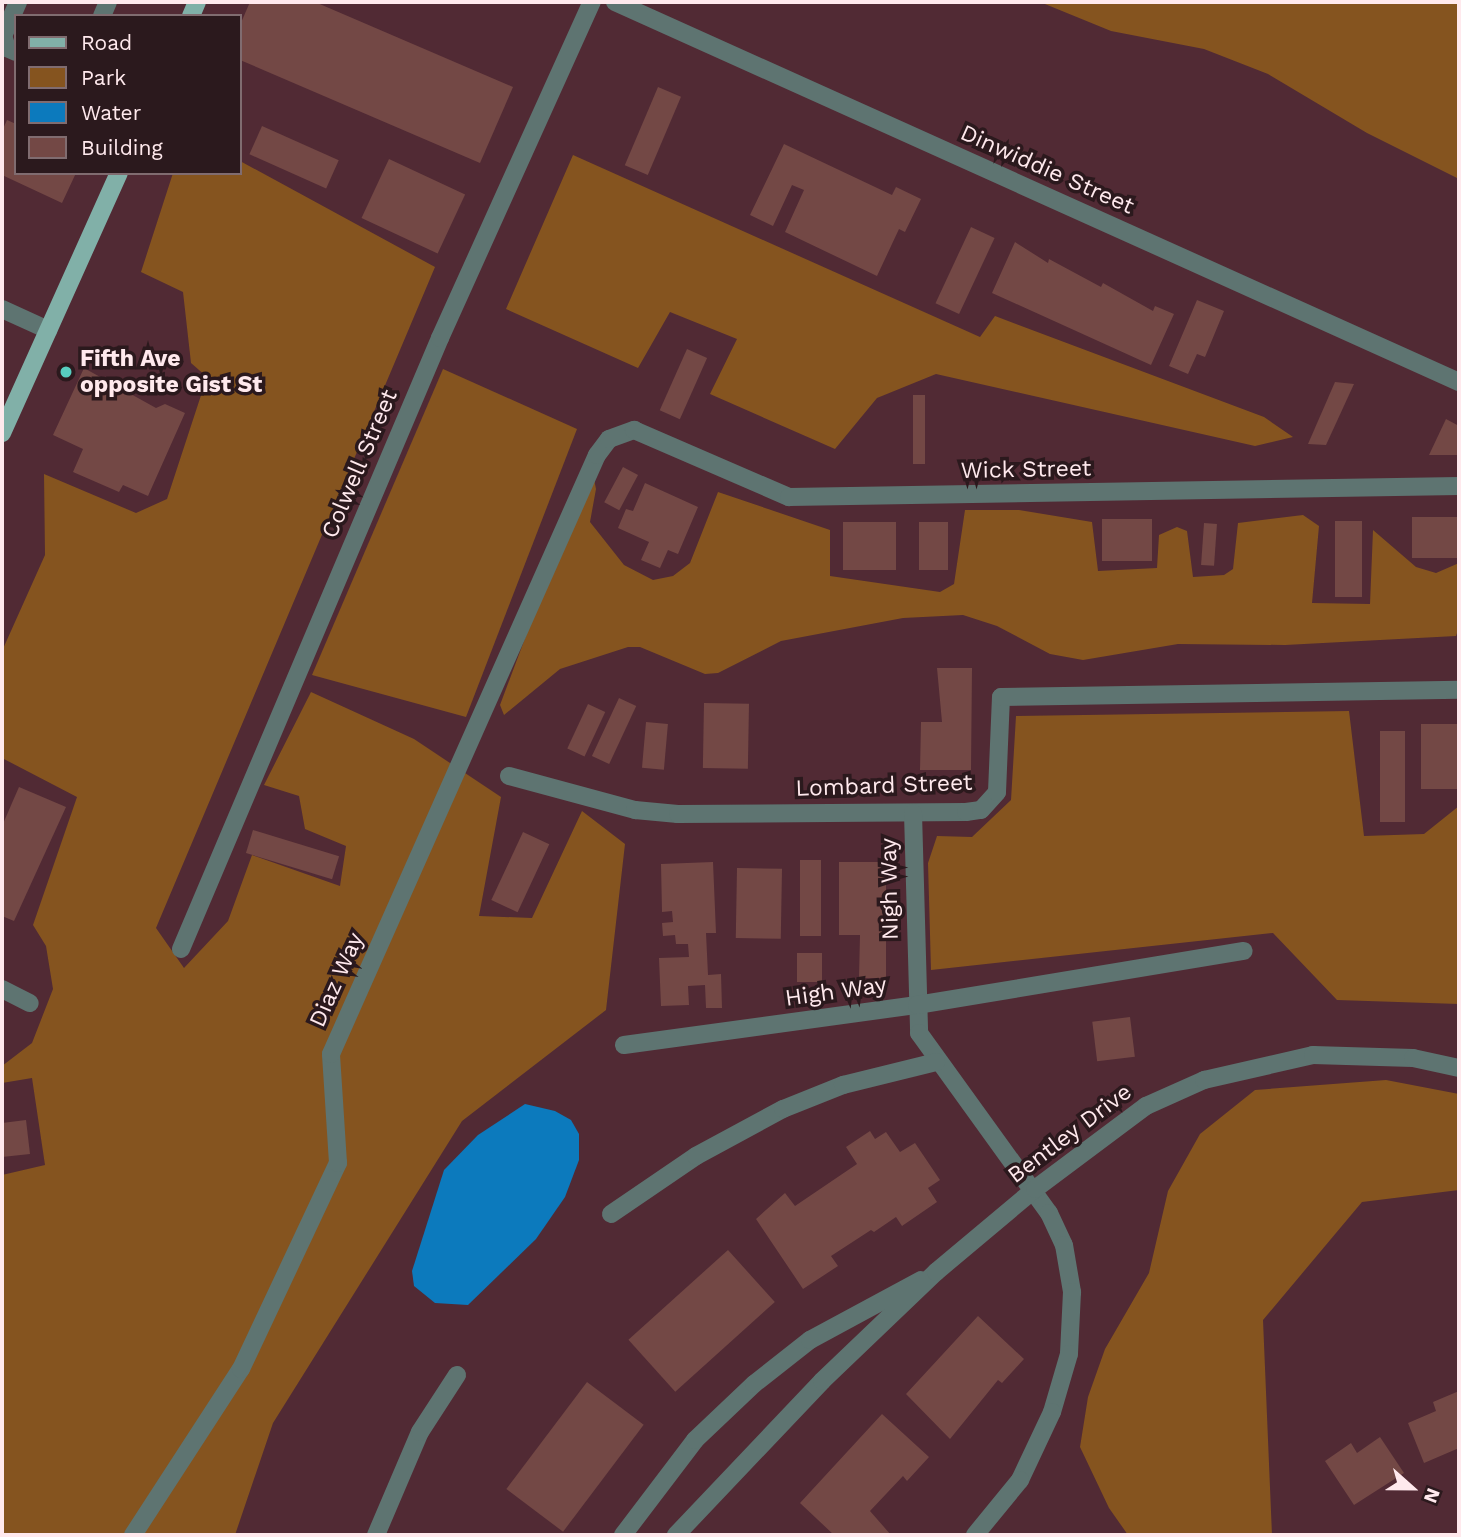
<!DOCTYPE html>
<html>
<head>
<meta charset="utf-8">
<style>
  body { margin:0 }
  #map { position:relative; width:1461px; height:1537px; overflow:hidden; background:#512a34; font-family:"Work Sans",sans-serif }
  div>[style] { position:absolute }
  .green>* { inset:0; background:#85541f }
  .water>* { inset:0; background:#0c7abd }
  .building>* { inset:0; background:#734845; transform-origin:0 0 }
  .minor>* { height:18px; margin:-9px; padding:0 9px; transform-origin:9px; border-radius:9px; background:#5e7471 }
  .major>* { height:18px; margin:-9px; padding:0 9px; transform-origin:9px; border-radius:9px; background:#81b0a8 }
  .dots>* { width:19px; height:19px; translate:-50% -50%; box-sizing:border-box; border:4px solid #2b191d; border-radius:50% }
  span { translate:-50% -50%; white-space:nowrap; text-align:center; line-height:1.15; -webkit-text-stroke:7px #2b191d; paint-order:stroke }
  .street-label { font-size:23px; color:#ffe9ed }
  .poi-label { font-size:23px; color:#ffe9ed; font-weight:700 }
  .left { translate:0 -50%; text-align:left }
  .frame { position:absolute; inset:0; border:4px solid #ffe9ed; pointer-events:none }
  .legend { position:absolute; left:14px; top:14px; width:228px; height:161px; box-sizing:border-box; background:#2b191d; border:2px solid #806c70; margin:0; padding:9px 12px; list-style:none; font-size:21px; color:#ffe9ed }
  .legend li { display:flex; align-items:center; gap:14px; height:35px }
  .legend b { width:35px; border:2px solid #806c70 }
  .north { position:absolute; left:1377px; top:1453px; width:70px; height:70px; -webkit-text-stroke:5px #2b191d; paint-order:stroke; rotate:111deg; font-size:19px; font-weight:700; line-height:28px; text-align:center; color:#ffe9ed }
  .north::after { content:''; display:block; margin:auto; width:24px; height:32px; background:#ffe9ed; clip-path:polygon(50% 0,100% 100%,50% 72%,0 100%) }
</style>
</head>
<body>
<div id="map">
  <div class="green">
    <i style="clip-path:polygon(1040px 2px,1459px 2px,1459px 179px,1367px 133px,1268px 74px,1204px 49px,1111px 31px)"></i>
    <i style="clip-path:polygon(573px 155px,980px 337px,995px 316px,1264px 417px,1293px 437px,1255px 446px,936px 374px,877px 398px,835px 449px,710px 394px,737px 339px,670px 312px,638px 368px,506px 309px)"></i>
    <i style="clip-path:polygon(240px 161px,435px 267px,156px 928px,184px 968px,228px 921px,252px 855px,340px 886px,346px 846px,305px 829px,299px 796px,264px 785px,311px 692px,414px 739px,501px 797px,479px 916px,532px 918px,582px 811px,625px 844px,606px 1010px,462px 1121px,273px 1423px,235px 1535px,2px 1535px,2px 1175px,45px 1165px,32px 1078px,2px 1083px,2px 1066px,32px 1043px,53px 989px,46px 946px,33px 925px,77px 797px,2px 758px,2px 651px,45px 555px,44px 474px,136px 513px,167px 499px,207px 377px,191px 363px,183px 292px,141px 272px,173px 173px,240px 173px)"></i>
    <i style="clip-path:polygon(443px 369px,577px 429px,466px 717px,312px 675px)"></i>
    <i style="clip-path:polygon(594px 479px,596px 489px,590px 522px,624px 565px,653px 580px,673px 576px,690px 563px,718px 492px,830px 530px,830px 576px,940px 592px,954px 584px,965px 510px,1019px 510px,1092px 522px,1098px 571px,1157px 568px,1159px 535px,1177px 527px,1187px 531px,1193px 577px,1224px 575px,1233px 569px,1238px 523px,1303px 515px,1319px 526px,1312px 603px,1370px 604px,1373px 530px,1416px 567px,1436px 573px,1459px 563px,1459px 627px,1456px 636px,1285px 645px,1178px 644px,1083px 660px,1050px 654px,997px 626px,963px 615px,903px 618px,781px 641px,718px 673px,705px 674px,640px 647px,628px 647px,560px 669px,504px 715px,500px 705px,579px 494px)"></i>
    <i style="clip-path:polygon(1349px 711px,1364px 836px,1424px 834px,1459px 806px,1459px 1004px,1337px 1000px,1273px 933px,931px 970px,928px 863px,937px 836px,972px 837px,1011px 800px,1016px 716px)"></i>
    <i style="clip-path:polygon(1386px 1080px,1459px 1094px,1459px 1190px,1362px 1202px,1263px 1320px,1272px 1535px,1128px 1535px,1109px 1508px,1080px 1447px,1088px 1397px,1105px 1349px,1149px 1273px,1168px 1191px,1200px 1134px,1255px 1090px)"></i>
  </div>
  <div class="water">
    <i style="clip-path:polygon(525px 1104px,555px 1111px,571px 1120px,579px 1134px,579px 1160px,565px 1197px,536px 1239px,468px 1305px,435px 1303px,414px 1286px,412px 1271px,444px 1170px,478px 1135px)"></i>
  </div>
  <div class="building">
    <i style="clip-path:polygon(250px 2px,315px 2px,513px 87px,480px 163px,240px 60px,240px 25px)"></i>
    <i style="left:658px;top:87px;width:25px;height:85px;rotate:23deg"></i>
    <i style="clip-path:polygon(7px 120px,16px 124px,16px 173px,76px 173px,62px 203px,2px 175px,2px 131px)"></i>
    <i style="left:262px;top:126px;width:84px;height:31px;rotate:24deg"></i>
    <i style="clip-path:polygon(784px 144px,892px 195px,896px 187px,921px 199px,905px 232px,899px 229px,877px 276px,785px 232px,804px 190px,792px 185px,773px 226px,750px 215px)"></i>
    <i style="left:389px;top:159px;width:84px;height:65px;rotate:25deg"></i>
    <i style="left:971px;top:227px;width:26px;height:84px;rotate:25deg"></i>
    <i style="clip-path:polygon(1015px 242px,1048px 263px,1049px 259px,1101px 287px,1103px 283px,1153px 311px,1155px 306px,1174px 314px,1151px 365px,992px 293px)"></i>
    <i style="clip-path:polygon(1197px 300px,1224px 311px,1205px 357px,1197px 354px,1188px 374px,1169px 366px)"></i>
    <i style="left:687px;top:349px;width:22px;height:67px;rotate:24deg"></i>
    <i style="clip-path:polygon(84px 368px,156px 408px,165px 404px,185px 413px,148px 496px,123px 485px,119px 492px,73px 472px,83px 449px,53px 435px)"></i>
    <i style="clip-path:polygon(1335px 382px,1354px 384px,1326px 445px,1308px 444px)"></i>
    <i style="left:913px;top:395px;width:12px;height:69px"></i>
    <i style="clip-path:polygon(1446px 419px,1459px 426px,1459px 455px,1429px 455px)"></i>
    <i style="left:623px;top:467px;width:17px;height:40px;rotate:28deg"></i>
    <i style="clip-path:polygon(645px 483px,698px 507px,678px 554px,668px 550px,660px 568px,641px 560px,649px 542px,618px 528px,626px 509px,633px 511px)"></i>
    <i style="left:1459px;top:517px;width:41px;height:47px;rotate:90deg"></i>
    <i style="left:1102px;top:519px;width:50px;height:42px"></i>
    <i style="left:1335px;top:521px;width:27px;height:76px"></i>
    <i style="left:896px;top:522px;width:48px;height:53px;rotate:90deg"></i>
    <i style="left:919px;top:522px;width:29px;height:48px"></i>
    <i style="left:1204px;top:523px;width:13px;height:42px;rotate:4deg"></i>
    <i style="clip-path:polygon(937px 668px,972px 668px,971px 770px,920px 770px,921px 722px,942px 722px)"></i>
    <i style="left:619px;top:698px;width:19px;height:64px;rotate:25deg"></i>
    <i style="left:704px;top:703px;width:45px;height:65px;rotate:1deg"></i>
    <i style="left:588px;top:704px;width:19px;height:49px;rotate:25deg"></i>
    <i style="left:646px;top:722px;width:22px;height:46px;rotate:5deg"></i>
    <i style="left:1459px;top:724px;width:65px;height:38px;rotate:90deg"></i>
    <i style="left:1380px;top:731px;width:25px;height:91px"></i>
    <i style="clip-path:polygon(19px 787px,66px 807px,14px 921px,2px 916px,2px 826px)"></i>
    <i style="left:253px;top:830px;width:90px;height:24px;rotate:17deg"></i>
    <i style="left:523px;top:832px;width:29px;height:75px;rotate:25deg"></i>
    <i style="left:800px;top:860px;width:21px;height:76px"></i>
    <i style="clip-path:polygon(713px 862px,716px 933px,706px 933px,708px 975px,721px 974px,722px 1008px,706px 1008px,705px 985px,688px 986px,689px 1005px,661px 1006px,659px 958px,689px 957px,688px 944px,676px 944px,675px 935px,663px 936px,662px 923px,673px 922px,672px 911px,662px 912px,661px 864px)"></i>
    <i style="clip-path:polygon(839px 862px,886px 862px,886px 978px,859px 978px,860px 935px,839px 935px)"></i>
    <i style="left:737px;top:868px;width:45px;height:70px;rotate:1deg"></i>
    <i style="left:797px;top:953px;width:25px;height:29px"></i>
    <i style="left:1130px;top:1017px;width:40px;height:38px;rotate:83deg"></i>
    <i style="clip-path:polygon(26px 1120px,30px 1154px,2px 1157px,2px 1123px)"></i>
    <i style="clip-path:polygon(870px 1131px,875px 1139px,886px 1132px,900px 1152px,915px 1143px,940px 1180px,928px 1188px,937px 1202px,902px 1226px,896px 1217px,874px 1232px,871px 1230px,831px 1256px,838px 1266px,803px 1289px,756px 1219px,785px 1193px,795px 1206px,857px 1164px,846px 1147px)"></i>
    <i style="left:728px;top:1250px;width:70px;height:134px;rotate:48deg"></i>
    <i style="clip-path:polygon(978px 1316px,1024px 1359px,1002px 1383px,998px 1380px,950px 1439px,906px 1394px)"></i>
    <i style="left:587px;top:1382px;width:71px;height:134px;rotate:37deg"></i>
    <i style="clip-path:polygon(1459px 1391px,1459px 1448px,1424px 1463px,1408px 1423px,1436px 1411px,1433px 1402px)"></i>
    <i style="clip-path:polygon(882px 1414px,929px 1457px,907px 1481px,903px 1476px,870px 1511px,891px 1535px,834px 1535px,800px 1503px)"></i>
    <i style="clip-path:polygon(1380px 1437px,1404px 1473px,1354px 1505px,1325px 1461px,1351px 1443px,1357px 1453px)"></i>
  </div>
  <div class="minor">
    <i style="left:615px;top:2px;width:926px;rotate:24.24deg"></i>
    <i style="left:102px;top:16px;width:15px;rotate:-67deg"></i>
    <i style="left:16px;top:52px;width:10px;rotate:-156deg"></i>
    <i style="left:7px;top:48px;width:13px;rotate:-108deg"></i>
    <i style="left:3px;top:36px;width:37px;rotate:-66deg"></i>
    <i style="left:2px;top:309px;width:51px;rotate:24.5deg"></i>
    <i style="left:509px;top:776px;width:131px;rotate:15.1deg"></i>
    <i style="left:635px;top:810px;width:43px;rotate:5.3deg"></i>
    <i style="left:678px;top:814px;width:288px;rotate:-0.4deg"></i>
    <i style="left:966px;top:812px;width:15px;rotate:-8deg"></i>
    <i style="left:981px;top:810px;width:24px;rotate:-48deg"></i>
    <i style="left:997px;top:792px;width:95px;rotate:-87.6deg"></i>
    <i style="left:1001px;top:697px;width:458px;rotate:-0.9deg"></i>
    <i style="left:913px;top:813px;width:220px;rotate:88.4deg"></i>
    <i style="left:919px;top:1033px;width:222px;rotate:54.2deg"></i>
    <i style="left:1049px;top:1213px;width:35px;rotate:65deg"></i>
    <i style="left:1064px;top:1245px;width:48px;rotate:80.3deg"></i>
    <i style="left:1072px;top:1292px;width:62px;rotate:92.8deg"></i>
    <i style="left:1069px;top:1354px;width:60px;rotate:106.3deg"></i>
    <i style="left:1052px;top:1412px;width:75px;rotate:115.2deg"></i>
    <i style="left:1020px;top:1480px;width:71px;rotate:129.3deg"></i>
    <i style="left:181px;top:949px;width:664px;rotate:-67.03deg"></i>
    <i style="left:440px;top:338px;width:369px;rotate:-65.7deg"></i>
    <i style="left:2px;top:989px;width:31px;rotate:27deg"></i>
    <i style="left:624px;top:1045px;width:296px;rotate:-7.8deg"></i>
    <i style="left:917px;top:1005px;width:331px;rotate:-9.4deg"></i>
    <i style="left:611px;top:1214px;width:103px;rotate:-34.3deg"></i>
    <i style="left:696px;top:1156px;width:99px;rotate:-28.4deg"></i>
    <i style="left:783px;top:1109px;width:65px;rotate:-21.8deg"></i>
    <i style="left:843px;top:1085px;width:96px;rotate:-13.9deg"></i>
    <i style="left:133px;top:1535px;width:198px;rotate:-57deg"></i>
    <i style="left:241px;top:1369px;width:228px;rotate:-64.8deg"></i>
    <i style="left:338px;top:1163px;width:109px;rotate:-93.7deg"></i>
    <i style="left:331px;top:1054px;width:655px;rotate:-66.06deg"></i>
    <i style="left:597px;top:455px;width:20px;rotate:-53deg"></i>
    <i style="left:609px;top:439px;width:27px;rotate:-20deg"></i>
    <i style="left:634px;top:430px;width:169px;rotate:23.4deg"></i>
    <i style="left:789px;top:497px;width:670px;rotate:-0.94deg"></i>
    <i style="left:376px;top:1535px;width:112px;rotate:-66.9deg"></i>
    <i style="left:420px;top:1432px;width:68px;rotate:-57deg"></i>
    <i style="left:623px;top:1535px;width:119px;rotate:-52.8deg"></i>
    <i style="left:695px;top:1440px;width:81px;rotate:-43.5deg"></i>
    <i style="left:754px;top:1384px;width:71px;rotate:-38.2deg"></i>
    <i style="left:810px;top:1340px;width:126px;rotate:-28.4deg"></i>
    <i style="left:676px;top:1535px;width:212px;rotate:-46.5deg"></i>
    <i style="left:822px;top:1381px;width:158px;rotate:-43.7deg"></i>
    <i style="left:936px;top:1272px;width:129px;rotate:-40deg"></i>
    <i style="left:1035px;top:1189px;width:139px;rotate:-36.8deg"></i>
    <i style="left:1146px;top:1106px;width:64px;rotate:-24.1deg"></i>
    <i style="left:1204px;top:1080px;width:112px;rotate:-12.9deg"></i>
    <i style="left:1313px;top:1055px;width:100px;rotate:1.7deg"></i>
    <i style="left:1413px;top:1058px;width:47px;rotate:12.3deg"></i>
  </div>
  <div class="major">
    <i style="left:191px;top:16px;width:15px;rotate:-67deg"></i>
    <i style="left:2px;top:433px;width:285px;rotate:-65.8deg"></i>
  </div>
  <div class="dots">
    <i style="left:66px;top:372px;background:#58cec0"></i>
  </div>
  <div class="street-label">
    <span style="left:1047px;top:170px;rotate:24deg">Dinwiddie Street</span>
    <span style="left:360px;top:464px;rotate:-67deg">Colwell Street</span>
    <span style="left:1026px;top:470px;rotate:-1deg">Wick Street</span>
    <span style="left:884px;top:786px;rotate:-2deg">Lombard Street</span>
    <span style="left:890px;top:889px;rotate:-91deg">Nigh Way</span>
    <span style="left:337px;top:980px;rotate:-66deg">Diaz Way</span>
    <span style="left:836px;top:992px;rotate:-8deg">High Way</span>
    <span style="left:1070px;top:1134px;rotate:-37deg">Bentley Drive</span>
  </div>
  <div class="poi-label">
    <span class="left" style="left:80px;top:372px">Fifth Ave<br>opposite Gist St</span>
  </div>
  <div class="frame"></div>
  <ul class="legend">
  <li><b style="height:9px;background:#81b0a8"></b>Road</li>
  <li><b style="height:19px;background:#85541f"></b>Park</li>
  <li><b style="height:19px;background:#0c7abd"></b>Water</li>
  <li><b style="height:19px;background:#734845"></b>Building</li>
  </ul>
  <div class="north">N</div>
</div>
</body>
</html>
